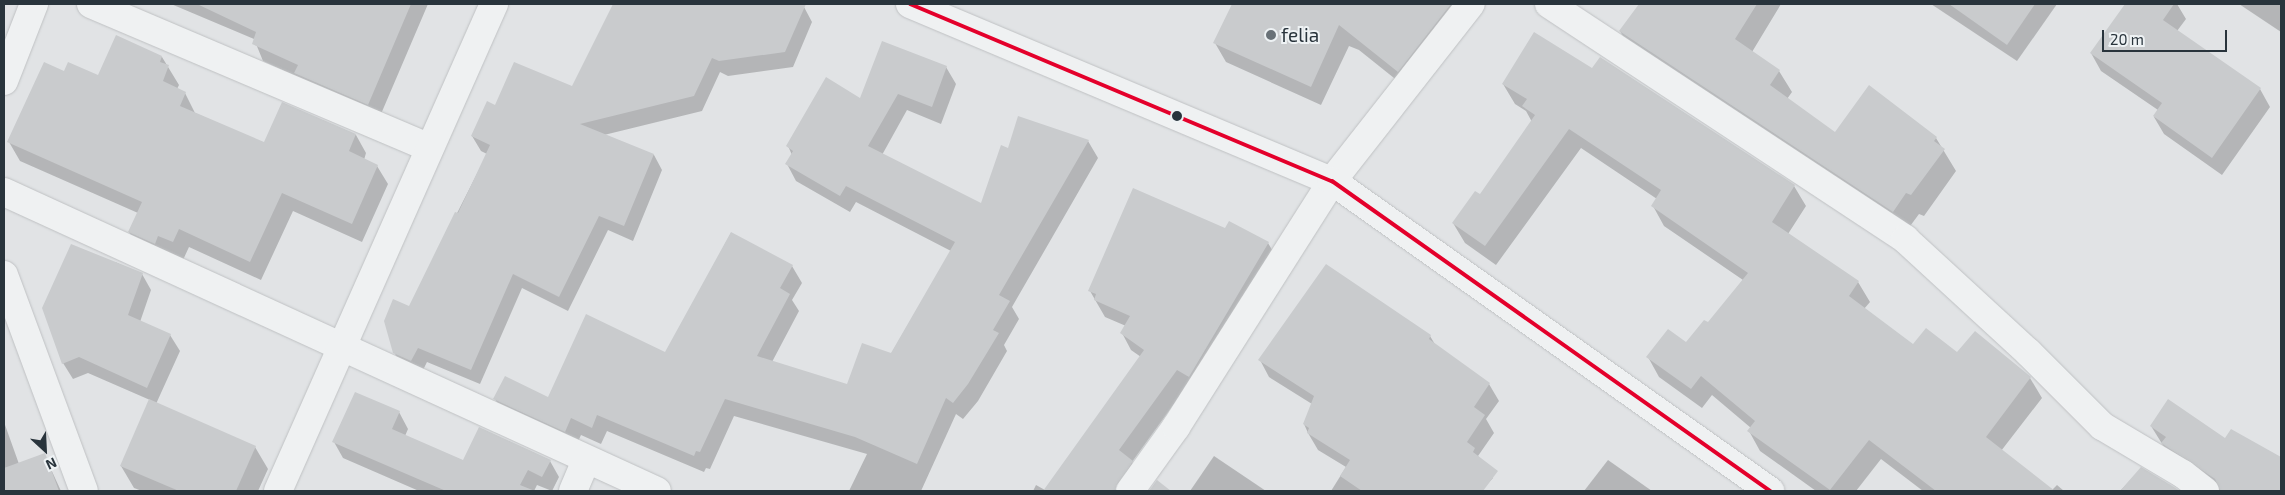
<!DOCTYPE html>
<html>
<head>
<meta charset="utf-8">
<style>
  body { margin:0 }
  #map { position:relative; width:2285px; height:495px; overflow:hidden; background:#e1e3e5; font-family:"Exo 2",sans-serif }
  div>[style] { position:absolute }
  .shadow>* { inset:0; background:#0003 }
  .building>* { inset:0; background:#c9cbcd }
  .roads { filter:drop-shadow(0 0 1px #bfc1c3) drop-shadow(0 0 1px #bfc1c3) }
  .minor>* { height:28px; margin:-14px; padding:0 14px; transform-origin:14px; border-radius:14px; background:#eff1f2 }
  .tertiary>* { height:28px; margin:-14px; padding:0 14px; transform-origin:14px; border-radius:14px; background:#eff1f2 }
  .bus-1>* { height:4px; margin:-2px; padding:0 2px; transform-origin:2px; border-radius:2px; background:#e4002b }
  .dots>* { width:14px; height:14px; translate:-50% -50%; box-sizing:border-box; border:2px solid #eef2f4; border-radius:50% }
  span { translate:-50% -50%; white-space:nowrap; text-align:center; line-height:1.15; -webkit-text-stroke:4px #eef2f4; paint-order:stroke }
  .poi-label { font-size:19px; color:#29343c }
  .left { translate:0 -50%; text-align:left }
  .frame { position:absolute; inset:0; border:5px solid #29343c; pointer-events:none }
  .north { position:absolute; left:20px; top:425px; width:50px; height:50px; -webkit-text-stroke:4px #eef2f4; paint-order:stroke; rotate:155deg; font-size:14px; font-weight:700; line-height:20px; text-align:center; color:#29343c }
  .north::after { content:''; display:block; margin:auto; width:18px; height:22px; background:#29343c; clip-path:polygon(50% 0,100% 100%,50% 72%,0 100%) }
  .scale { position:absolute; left:2102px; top:30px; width:125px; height:22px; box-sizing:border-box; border:2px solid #29343c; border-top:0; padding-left:6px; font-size:15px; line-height:18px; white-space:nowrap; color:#29343c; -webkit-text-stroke:4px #eef2f4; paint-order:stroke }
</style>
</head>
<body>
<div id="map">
  <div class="shadow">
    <i style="clip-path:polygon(171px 4px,428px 4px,378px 121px,305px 90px,297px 77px,263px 61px,254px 39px)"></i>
    <i style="clip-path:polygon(695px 4px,726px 4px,739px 10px,741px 4px,796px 4px,804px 7px,812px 22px,793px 67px,728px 76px,720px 72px,702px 111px,604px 135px,654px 155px,662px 170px,633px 241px,608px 230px,568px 311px,522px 288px,480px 384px,427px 362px,420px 376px,403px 368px,394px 352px,409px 308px,487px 154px,481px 151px,472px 136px,496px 106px,572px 88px,673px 47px)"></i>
    <i style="clip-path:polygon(1233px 4px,1475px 4px,1409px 90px,1359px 50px,1349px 46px,1321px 105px,1226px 62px,1215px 43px)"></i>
    <i style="clip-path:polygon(1640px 4px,1781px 4px,1752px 52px,1779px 71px,1792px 92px,1787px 99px,1835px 134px,1936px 138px,1956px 171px,1924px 216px,1919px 214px,1905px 233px,1632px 52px,1620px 31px)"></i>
    <i style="clip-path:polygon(1931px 4px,2057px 4px,2017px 61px)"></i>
    <i style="clip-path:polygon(2126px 4px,2177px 4px,2186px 19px,2177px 31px,2260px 89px,2270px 107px,2222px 175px,2164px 134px,2154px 117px,2158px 110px,2101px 71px,2091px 53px)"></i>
    <i style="clip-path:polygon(2239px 4px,2281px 4px,2281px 32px)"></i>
    <i style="clip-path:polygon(162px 57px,179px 85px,177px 89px,185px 93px,195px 113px,265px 144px,356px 135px,366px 153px,364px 160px,377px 166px,388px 184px,362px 242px,293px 211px,261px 280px,189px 247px,183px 260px,140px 250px,129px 232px,138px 213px,20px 161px,9px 142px,65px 72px,99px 76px)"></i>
    <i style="clip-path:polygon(946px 67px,956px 84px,941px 124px,907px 110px,882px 155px,981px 205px,1008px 150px,1088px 141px,1098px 158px,1012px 307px,1019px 319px,1004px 345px,1007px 351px,978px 401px,963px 419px,956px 414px,921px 491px,849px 491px,867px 454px,734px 416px,710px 469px,706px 468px,704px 472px,607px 431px,601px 444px,581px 435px,575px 448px,505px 416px,495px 399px,549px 399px,666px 354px,731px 233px,792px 266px,802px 283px,792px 300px,799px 311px,772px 362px,848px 386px,891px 354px,951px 251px,856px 202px,850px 212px,796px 181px,787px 164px,792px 155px,788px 146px,861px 99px)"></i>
    <i style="clip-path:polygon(1593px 69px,1794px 186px,1806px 206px,1788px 234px,1858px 282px,1870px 302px,1864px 309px,1914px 346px,1958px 354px,2030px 378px,2042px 398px,2001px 451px,2052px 490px,2057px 485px,2064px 491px,1923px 491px,1881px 459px,1856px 491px,1816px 491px,1760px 451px,1749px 431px,1751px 428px,1712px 395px,1702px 408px,1659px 377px,1648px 357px,1687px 344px,1708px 324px,1743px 280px,1664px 226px,1653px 206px,1657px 199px,1581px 148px,1496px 265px,1465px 243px,1453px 223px,1480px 196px,1532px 122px,1526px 111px,1515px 104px,1503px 84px)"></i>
    <i style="clip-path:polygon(1230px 223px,1268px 243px,1278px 260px,1132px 462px,1142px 478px,1133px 491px,1033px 491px,1036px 485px,1045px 490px,1141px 357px,1131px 350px,1122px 333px,1126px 326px,1105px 317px,1090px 291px,1226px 230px)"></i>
    <i style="clip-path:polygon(115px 262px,142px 274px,151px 290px,140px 322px,170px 335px,180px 351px,156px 404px,255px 447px,268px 469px,258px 491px,142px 491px,134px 488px,121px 466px,150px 400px,88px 373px,73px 379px,63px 363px)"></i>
    <i style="clip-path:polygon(1430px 336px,1436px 346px,1489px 384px,1499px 401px,1486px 419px,1494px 433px,1478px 456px,1493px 478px,1481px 491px,1331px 491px,1346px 467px,1318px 450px,1308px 433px,1304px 424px,1312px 404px,1269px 377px,1260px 360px)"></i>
    <i style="clip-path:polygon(399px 412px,408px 429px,405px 436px,464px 461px,550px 461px,559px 477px,552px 491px,537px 485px,534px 491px,419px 491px,343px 458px,334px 442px)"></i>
    <i style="clip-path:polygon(4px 422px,19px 464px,44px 454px,61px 491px,4px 491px)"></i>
    <i style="clip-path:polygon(2151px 426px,2226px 440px,2231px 430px,2281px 459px,2281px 491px,2216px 491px,2174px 463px)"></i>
    <i style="clip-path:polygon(1214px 456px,1266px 491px,1190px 491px)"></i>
    <i style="clip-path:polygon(1608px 460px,1652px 491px,1584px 491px)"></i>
    <i style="clip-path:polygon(2141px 469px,2175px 491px,2120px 491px)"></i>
  </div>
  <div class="building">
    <i style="clip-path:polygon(197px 4px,411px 4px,368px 105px,294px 73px,298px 65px,252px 44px,256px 32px)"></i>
    <i style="clip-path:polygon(613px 4px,806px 4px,785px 52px,719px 61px,712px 58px,694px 96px,580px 124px,654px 154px,624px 226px,599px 216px,559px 297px,513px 274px,471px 370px,418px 348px,411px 361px,393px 353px,384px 321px,393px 299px,409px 306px,455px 212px,458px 213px,490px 145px,471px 136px,487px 101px,495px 105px,514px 62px,572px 86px)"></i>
    <i style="clip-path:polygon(1232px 4px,1451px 4px,1398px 72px,1339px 25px,1311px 87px,1213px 43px)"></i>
    <i style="clip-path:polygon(1639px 4px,1757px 4px,1735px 39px,1780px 70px,1770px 85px,1835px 132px,1869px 85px,1937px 137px,1934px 141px,1945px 149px,1911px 195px,1906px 193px,1893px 212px,1619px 31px)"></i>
    <i style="clip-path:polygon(1949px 4px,2035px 4px,2007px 45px)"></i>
    <i style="clip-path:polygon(2125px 4px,2174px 4px,2163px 20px,2261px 88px,2212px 158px,2153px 116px,2162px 103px,2090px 53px)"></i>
    <i style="clip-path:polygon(1534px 32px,1592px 68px,1600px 57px,1795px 185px,1772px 222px,1859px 281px,1849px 296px,1913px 344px,1926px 328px,1957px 352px,1975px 331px,2031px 377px,1986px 437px,2055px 491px,1936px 491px,1869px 440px,1830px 490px,1747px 431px,1755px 421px,1701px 376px,1691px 389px,1646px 357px,1668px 329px,1686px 342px,1704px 320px,1708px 322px,1748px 273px,1651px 206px,1661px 190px,1569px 129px,1485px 246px,1452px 223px,1475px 191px,1480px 194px,1535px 115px,1522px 106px,1527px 99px,1502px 84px)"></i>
    <i style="clip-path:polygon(116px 35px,162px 56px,160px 62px,169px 65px,163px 81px,186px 92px,180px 106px,264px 142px,282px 102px,356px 134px,349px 151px,378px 165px,352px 224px,282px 193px,250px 262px,179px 229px,173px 242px,158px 236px,155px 244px,128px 232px,142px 202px,7px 142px,44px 62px,64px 71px,68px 62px,98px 75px)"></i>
    <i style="clip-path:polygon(882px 41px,947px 66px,932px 107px,898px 94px,868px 146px,981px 203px,1001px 145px,1008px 148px,1018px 116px,1089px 140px,999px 295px,1010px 301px,993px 330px,999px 333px,968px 384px,953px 403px,946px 398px,917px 464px,855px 437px,725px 399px,700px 452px,696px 451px,694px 456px,597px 415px,592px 428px,571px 418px,565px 432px,493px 399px,505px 376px,548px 397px,586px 314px,665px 352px,731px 232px,793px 265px,780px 288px,790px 294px,757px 356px,847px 384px,862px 343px,891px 353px,955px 242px,846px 186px,840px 196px,785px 164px,793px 151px,786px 146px,826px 77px,860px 98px)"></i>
    <i style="clip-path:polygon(1133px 188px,1225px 228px,1229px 221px,1269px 242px,1189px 377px,1177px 370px,1119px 450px,1133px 461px,1115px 491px,1043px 491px,1144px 350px,1120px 333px,1130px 316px,1094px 300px,1096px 294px,1088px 291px)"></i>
    <i style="clip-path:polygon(71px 244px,143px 273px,128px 315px,171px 334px,147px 388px,79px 357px,62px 364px,42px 308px)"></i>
    <i style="clip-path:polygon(1326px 264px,1431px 335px,1429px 339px,1490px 383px,1474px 407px,1485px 415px,1467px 442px,1475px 448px,1473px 452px,1498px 471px,1483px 491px,1362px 491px,1340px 476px,1350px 460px,1307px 433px,1309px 428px,1303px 424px,1314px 396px,1258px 360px)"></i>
    <i style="clip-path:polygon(355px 392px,400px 411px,392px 429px,463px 460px,479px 427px,551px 460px,542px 477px,528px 470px,520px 485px,535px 491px,446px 491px,332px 442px)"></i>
    <i style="clip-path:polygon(149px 399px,256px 446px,236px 491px,179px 491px,120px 466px)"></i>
    <i style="clip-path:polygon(2168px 399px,2225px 438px,2231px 429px,2281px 457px,2281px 491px,2220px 491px,2215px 479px,2161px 443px,2166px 437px,2150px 426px)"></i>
    <i style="clip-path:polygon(45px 453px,59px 491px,4px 491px,4px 468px)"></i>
    <i style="clip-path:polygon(2141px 467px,2174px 487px,2180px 491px,2120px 491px)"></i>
    <i style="clip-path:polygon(1157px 480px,1171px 491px,1149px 491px)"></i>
  </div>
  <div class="roads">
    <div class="minor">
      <i style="left:91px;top:4px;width:368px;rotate:23deg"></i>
      <i style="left:1549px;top:4px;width:427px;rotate:33.4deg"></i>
      <i style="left:1905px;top:239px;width:167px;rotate:42.6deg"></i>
      <i style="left:2028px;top:352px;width:105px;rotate:45deg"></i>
      <i style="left:2102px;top:426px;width:94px;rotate:30.7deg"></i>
      <i style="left:2183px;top:474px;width:28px;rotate:38deg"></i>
      <i style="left:4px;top:81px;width:83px;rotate:-68.7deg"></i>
      <i style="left:4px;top:192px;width:718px;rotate:24.6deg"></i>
      <i style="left:4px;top:275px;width:230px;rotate:69.7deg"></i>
      <i style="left:278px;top:491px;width:533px;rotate:-66.08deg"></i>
      <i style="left:573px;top:491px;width:34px;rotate:-67deg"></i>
      <i style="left:1130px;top:491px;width:79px;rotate:-54.3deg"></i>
      <i style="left:1176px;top:427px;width:291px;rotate:-57.6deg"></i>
      <i style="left:1332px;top:181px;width:225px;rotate:-51.9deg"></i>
    </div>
    <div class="tertiary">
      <i style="left:910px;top:4px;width:458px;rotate:22.8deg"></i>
      <i style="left:1332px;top:181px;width:537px;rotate:35.29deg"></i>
    </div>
  </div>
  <div class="bus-1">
    <i style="left:910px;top:4px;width:458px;rotate:22.8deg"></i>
    <i style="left:1332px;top:181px;width:537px;rotate:35.29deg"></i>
  </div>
  <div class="dots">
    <i style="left:1271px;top:35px;background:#697177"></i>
    <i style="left:1177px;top:116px;background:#29343c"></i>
  </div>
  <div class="poi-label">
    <span class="left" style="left:1281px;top:35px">felia</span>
  </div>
  <div class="frame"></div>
  <div class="north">N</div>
  <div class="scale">20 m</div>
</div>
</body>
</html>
